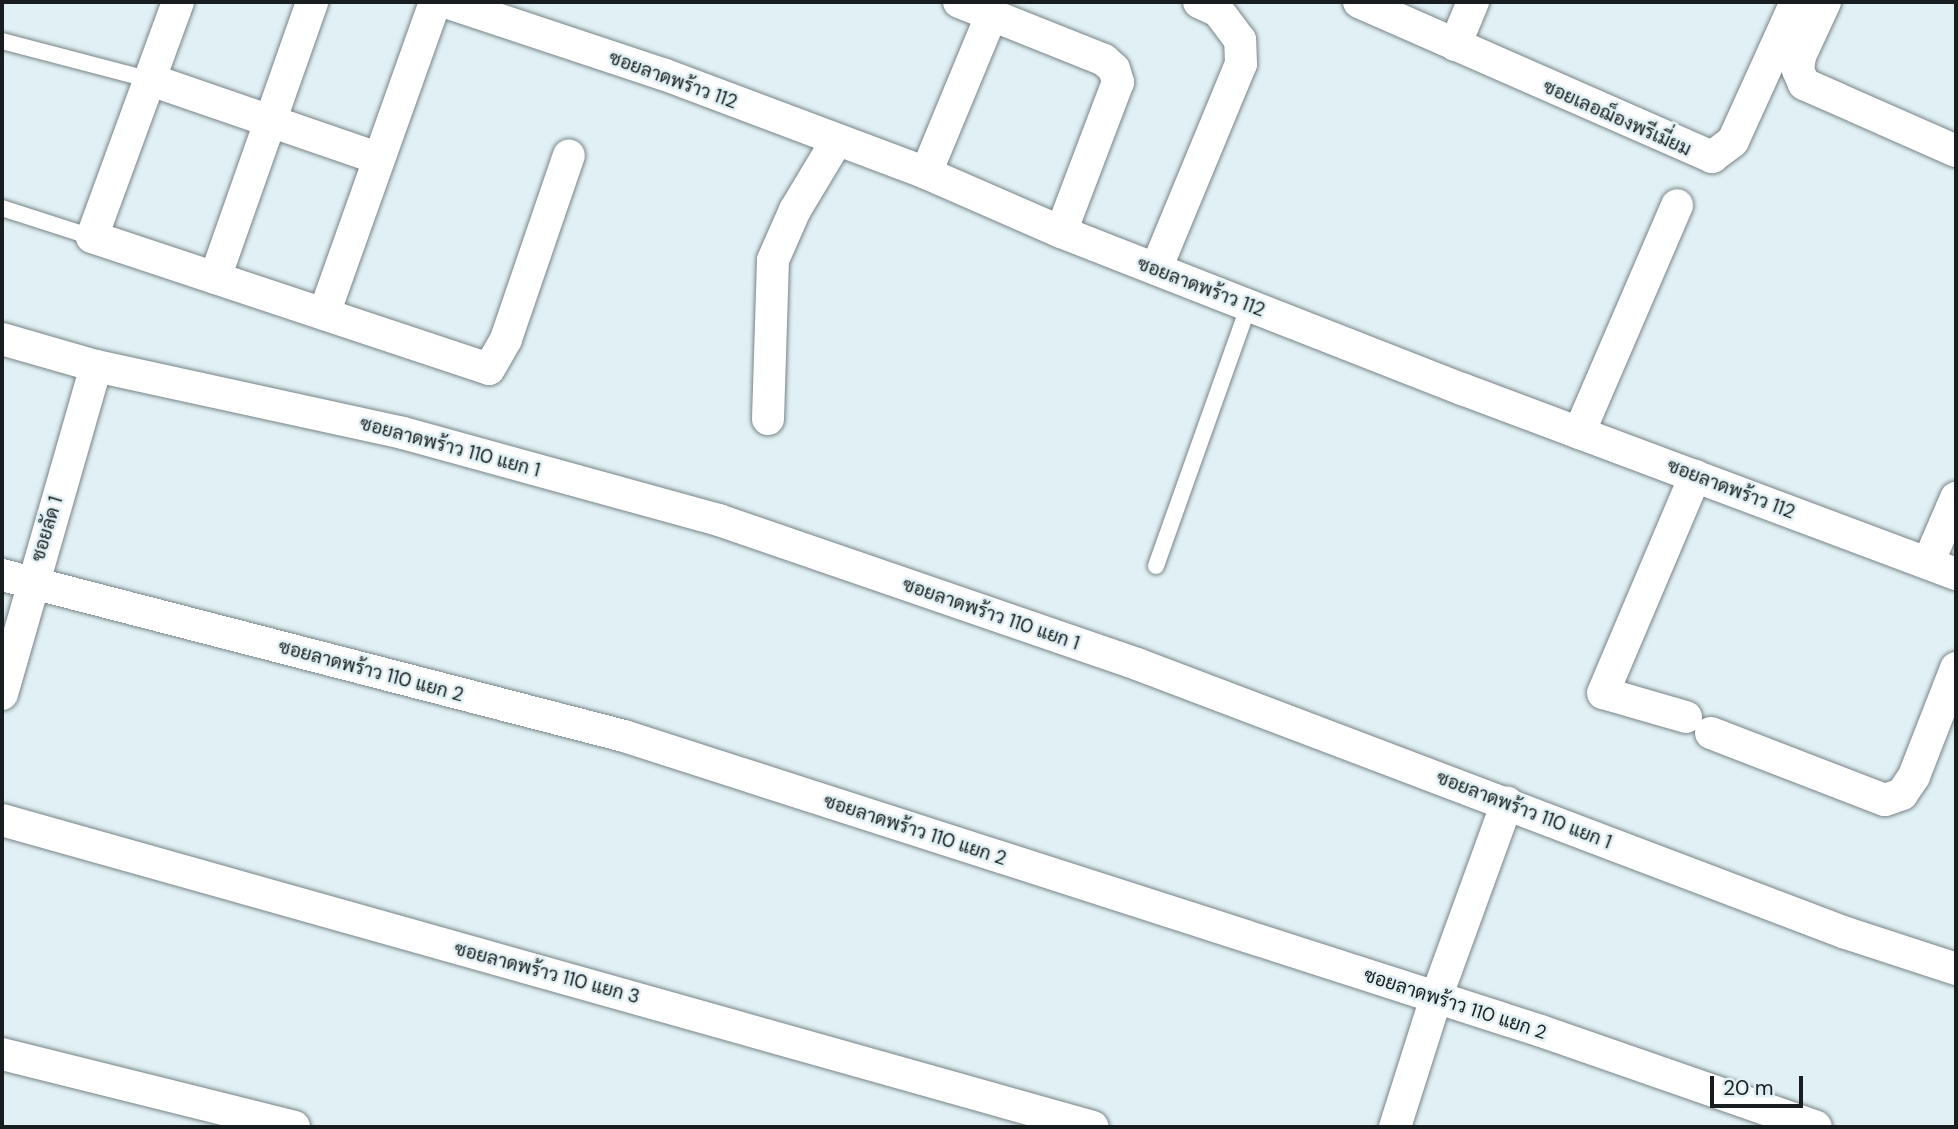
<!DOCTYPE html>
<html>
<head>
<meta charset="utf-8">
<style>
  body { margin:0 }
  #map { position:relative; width:1958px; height:1129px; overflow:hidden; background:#e1f0f4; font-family:"DM Sans",Sarabun,sans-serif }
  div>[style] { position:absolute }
  .roads { filter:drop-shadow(0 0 2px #778488) drop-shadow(0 0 2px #778488) }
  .service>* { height:16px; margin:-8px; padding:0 8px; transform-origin:8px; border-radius:8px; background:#fff }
  .minor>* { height:32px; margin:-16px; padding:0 16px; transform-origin:16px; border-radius:16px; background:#fff }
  span { translate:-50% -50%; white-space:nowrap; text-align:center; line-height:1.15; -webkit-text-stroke:5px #e1f0f4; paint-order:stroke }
  .street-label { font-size:19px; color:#181e1f }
  .frame { position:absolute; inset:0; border:4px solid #181e1f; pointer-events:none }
  .scale { position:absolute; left:1710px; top:1076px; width:93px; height:32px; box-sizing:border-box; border:4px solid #181e1f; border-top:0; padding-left:9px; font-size:21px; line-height:24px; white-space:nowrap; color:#181e1f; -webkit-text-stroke:5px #e1f0f4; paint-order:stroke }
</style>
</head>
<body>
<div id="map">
  <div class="roads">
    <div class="service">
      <i style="left:2px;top:41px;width:154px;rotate:14.7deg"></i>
      <i style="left:2px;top:208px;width:95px;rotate:17.9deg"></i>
      <i style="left:1156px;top:566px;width:277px;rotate:-70.4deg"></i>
    </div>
    <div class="minor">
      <i style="left:178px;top:2px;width:250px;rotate:110.1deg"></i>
      <i style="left:92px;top:237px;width:418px;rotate:18.4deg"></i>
      <i style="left:489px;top:369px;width:34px;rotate:-60deg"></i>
      <i style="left:506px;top:339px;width:194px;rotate:-71.1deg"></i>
      <i style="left:446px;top:2px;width:229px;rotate:18.4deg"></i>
      <i style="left:663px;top:74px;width:281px;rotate:20.6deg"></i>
      <i style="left:926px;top:173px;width:147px;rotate:23.6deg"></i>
      <i style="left:1061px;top:232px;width:431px;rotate:21.4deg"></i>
      <i style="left:1462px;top:389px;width:528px;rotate:20.53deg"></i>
      <i style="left:959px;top:2px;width:156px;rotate:21.8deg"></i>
      <i style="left:1104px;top:60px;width:13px;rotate:42deg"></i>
      <i style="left:1114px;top:69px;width:14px;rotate:73deg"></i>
      <i style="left:1118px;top:82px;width:160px;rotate:110.8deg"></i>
      <i style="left:1359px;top:2px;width:386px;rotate:23.7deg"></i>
      <i style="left:1712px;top:157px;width:26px;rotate:-37deg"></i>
      <i style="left:1733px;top:141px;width:153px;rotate:-65.6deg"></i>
      <i style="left:1825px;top:2px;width:60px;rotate:114.8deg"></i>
      <i style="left:1800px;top:56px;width:14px;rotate:98deg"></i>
      <i style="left:1798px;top:70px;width:15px;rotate:67deg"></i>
      <i style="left:1804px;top:84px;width:166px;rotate:23.8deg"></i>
      <i style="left:1455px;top:45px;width:47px;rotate:-67.3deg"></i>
      <i style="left:151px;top:80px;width:239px;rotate:19deg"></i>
      <i style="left:926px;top:173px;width:172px;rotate:-67.5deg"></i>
      <i style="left:1156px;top:269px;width:222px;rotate:-67.5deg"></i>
      <i style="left:1241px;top:64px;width:24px;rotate:-92deg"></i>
      <i style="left:1240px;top:40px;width:36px;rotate:-127deg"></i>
      <i style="left:1218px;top:11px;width:21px;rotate:-155deg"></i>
      <i style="left:215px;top:278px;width:293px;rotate:-70.6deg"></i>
      <i style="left:324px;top:314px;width:331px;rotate:-70.4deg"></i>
      <i style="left:2px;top:339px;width:98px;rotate:16deg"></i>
      <i style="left:96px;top:366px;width:314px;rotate:12.3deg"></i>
      <i style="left:403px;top:433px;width:328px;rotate:15.4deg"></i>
      <i style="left:719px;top:520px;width:442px;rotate:19deg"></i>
      <i style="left:1137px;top:664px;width:758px;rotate:20.78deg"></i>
      <i style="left:1846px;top:933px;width:116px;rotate:18.1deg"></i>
      <i style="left:768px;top:419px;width:159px;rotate:-88.2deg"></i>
      <i style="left:773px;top:260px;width:55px;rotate:-66.3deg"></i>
      <i style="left:795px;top:210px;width:82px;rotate:-59deg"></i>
      <i style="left:1579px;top:433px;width:248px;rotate:-66.7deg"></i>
      <i style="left:1928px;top:563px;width:71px;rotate:-66.7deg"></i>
      <i style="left:2px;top:575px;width:642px;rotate:14.51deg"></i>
      <i style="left:624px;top:736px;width:963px;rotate:17.83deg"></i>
      <i style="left:1541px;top:1031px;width:291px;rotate:19.2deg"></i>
      <i style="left:2px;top:694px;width:341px;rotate:-74deg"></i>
      <i style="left:1686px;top:717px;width:86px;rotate:-163.9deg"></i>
      <i style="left:1603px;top:693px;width:236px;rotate:-67deg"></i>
      <i style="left:1711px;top:733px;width:186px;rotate:21.1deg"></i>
      <i style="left:1885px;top:800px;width:18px;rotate:-19deg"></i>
      <i style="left:1902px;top:794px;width:22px;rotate:-56deg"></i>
      <i style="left:1914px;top:776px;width:116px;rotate:-68.7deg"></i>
      <i style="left:2px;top:820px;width:1133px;rotate:15.72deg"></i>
      <i style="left:2px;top:1054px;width:301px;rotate:14deg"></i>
      <i style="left:1395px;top:1127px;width:135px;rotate:-72.4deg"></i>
      <i style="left:1436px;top:998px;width:208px;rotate:-70deg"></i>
    </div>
  </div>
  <div class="street-label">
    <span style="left:673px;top:80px;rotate:20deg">ซอยลาดพร้าว 112</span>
    <span style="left:1617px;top:118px;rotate:24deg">ซอยเลอฌ็องพรีเมี่ยม</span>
    <span style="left:1201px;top:287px;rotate:21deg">ซอยลาดพร้าว 112</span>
    <span style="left:450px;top:447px;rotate:15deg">ซอยลาดพร้าว 110 แยก 1</span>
    <span style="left:1731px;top:489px;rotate:21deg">ซอยลาดพร้าว 112</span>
    <span style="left:47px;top:529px;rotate:-73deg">ซอยลัด 1</span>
    <span style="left:991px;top:614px;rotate:19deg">ซอยลาดพร้าว 110 แยก 1</span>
    <span style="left:371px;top:671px;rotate:15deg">ซอยลาดพร้าว 110 แยก 2</span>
    <span style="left:1524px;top:810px;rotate:21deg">ซอยลาดพร้าว 110 แยก 1</span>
    <span style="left:915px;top:830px;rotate:18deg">ซอยลาดพร้าว 110 แยก 2</span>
    <span style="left:547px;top:973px;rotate:15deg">ซอยลาดพร้าว 110 แยก 3</span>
    <span style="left:1455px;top:1004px;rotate:18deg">ซอยลาดพร้าว 110 แยก 2</span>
  </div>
  <div class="frame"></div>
  <div class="scale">20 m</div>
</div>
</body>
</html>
